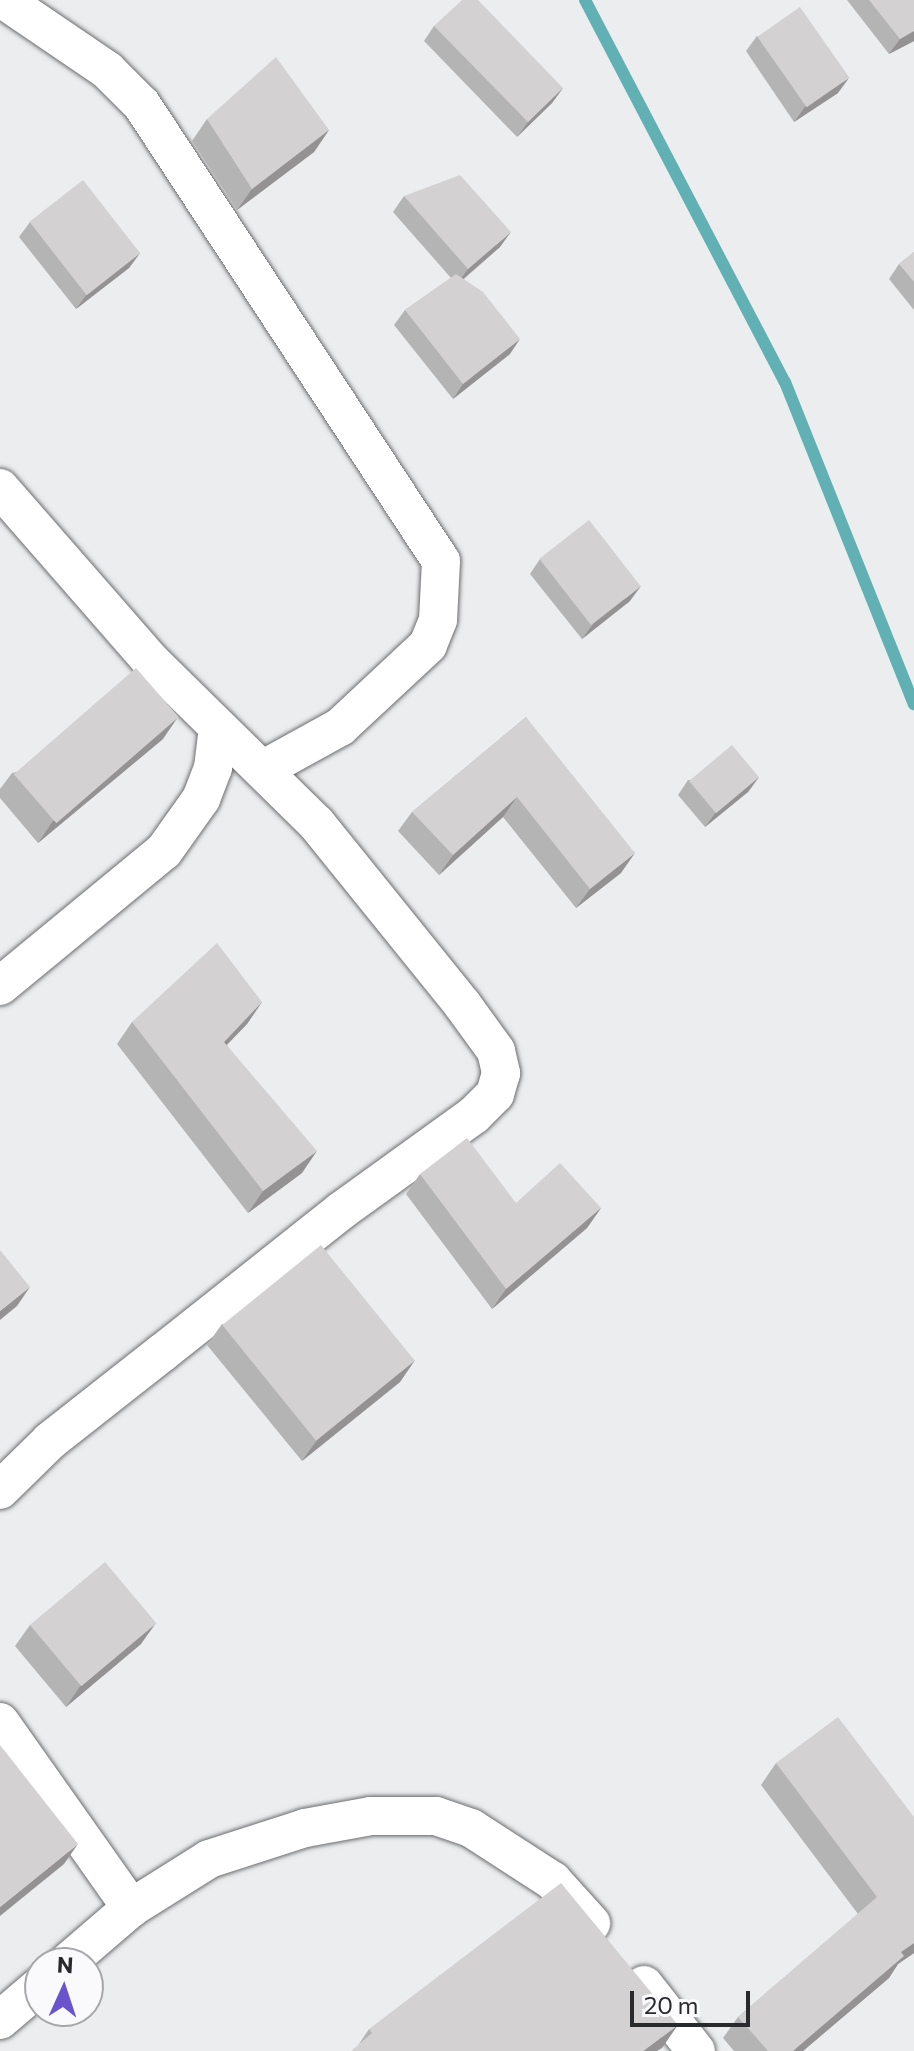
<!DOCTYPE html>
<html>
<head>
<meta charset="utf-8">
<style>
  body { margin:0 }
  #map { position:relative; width:914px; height:2051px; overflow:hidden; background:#ecedef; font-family:Commissioner,sans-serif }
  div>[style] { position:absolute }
  .stream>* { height:12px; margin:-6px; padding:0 6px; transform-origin:6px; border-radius:6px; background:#61b0b3 }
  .roads { filter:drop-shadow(0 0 2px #6c6d6f) drop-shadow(0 0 2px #6c6d6f) }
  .minor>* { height:38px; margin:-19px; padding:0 19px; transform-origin:19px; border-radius:19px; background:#fff }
  .wall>* { inset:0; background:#b5b4b5 }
  .shaded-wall>* { inset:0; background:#949293 }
  .building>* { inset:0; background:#d3d1d2; transform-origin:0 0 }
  span { translate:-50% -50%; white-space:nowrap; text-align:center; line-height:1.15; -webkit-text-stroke:7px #fafafd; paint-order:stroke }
  .north { position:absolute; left:24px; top:1947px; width:80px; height:80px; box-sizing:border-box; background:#fafafd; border:2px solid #a6a7a9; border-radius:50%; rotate:3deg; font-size:22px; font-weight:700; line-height:32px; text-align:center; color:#292a2b }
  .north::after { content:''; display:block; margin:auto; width:28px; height:36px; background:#6954cd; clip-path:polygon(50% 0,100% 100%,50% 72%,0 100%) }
  .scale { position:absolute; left:630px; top:1991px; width:120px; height:36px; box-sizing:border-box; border:4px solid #292a2b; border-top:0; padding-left:10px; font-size:24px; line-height:28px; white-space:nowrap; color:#292a2b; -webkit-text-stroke:6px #fafafd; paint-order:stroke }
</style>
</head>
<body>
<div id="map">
  <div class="stream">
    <i style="left:585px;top:0;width:431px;rotate:62.4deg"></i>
    <i style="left:785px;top:382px;width:347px;rotate:68.2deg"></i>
  </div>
  <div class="roads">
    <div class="minor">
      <i style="left:4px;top:0;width:125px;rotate:34.2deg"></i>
      <i style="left:107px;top:70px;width:49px;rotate:45deg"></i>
      <i style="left:142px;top:105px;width:545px;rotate:56.75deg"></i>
      <i style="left:441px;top:561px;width:59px;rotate:92.9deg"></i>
      <i style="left:438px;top:620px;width:27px;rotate:112deg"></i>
      <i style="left:428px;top:645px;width:120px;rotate:137deg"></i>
      <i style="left:340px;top:727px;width:87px;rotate:151.1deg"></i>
      <i style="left:0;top:488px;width:230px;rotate:48.9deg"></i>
      <i style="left:151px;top:661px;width:231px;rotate:44.5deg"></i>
      <i style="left:316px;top:823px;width:233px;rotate:51.1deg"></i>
      <i style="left:462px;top:1004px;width:58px;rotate:54.1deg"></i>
      <i style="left:496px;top:1051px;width:23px;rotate:77deg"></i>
      <i style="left:501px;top:1073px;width:22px;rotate:106deg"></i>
      <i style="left:495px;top:1094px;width:30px;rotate:135deg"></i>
      <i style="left:474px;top:1115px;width:164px;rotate:144.2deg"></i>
      <i style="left:341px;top:1211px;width:227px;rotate:141.6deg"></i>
      <i style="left:163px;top:1352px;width:144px;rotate:141.8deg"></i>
      <i style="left:50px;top:1441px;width:70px;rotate:135.6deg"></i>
      <i style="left:0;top:986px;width:212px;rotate:-39.5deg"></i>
      <i style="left:164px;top:851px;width:64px;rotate:-54.6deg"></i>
      <i style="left:201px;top:799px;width:33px;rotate:-69deg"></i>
      <i style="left:213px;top:768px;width:41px;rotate:-83deg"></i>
      <i style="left:0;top:1722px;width:228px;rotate:54.8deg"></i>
      <i style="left:67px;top:1963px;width:84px;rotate:-40.7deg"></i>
      <i style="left:131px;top:1908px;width:92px;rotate:-32.1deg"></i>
      <i style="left:209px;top:1859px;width:101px;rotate:-17.9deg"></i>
      <i style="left:305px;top:1828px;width:67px;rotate:-10.3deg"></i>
      <i style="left:371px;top:1816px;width:65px"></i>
      <i style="left:436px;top:1816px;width:37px;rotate:19deg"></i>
      <i style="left:471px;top:1828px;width:98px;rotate:32.9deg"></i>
      <i style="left:553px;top:1881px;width:57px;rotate:47.9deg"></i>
      <i style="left:644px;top:1985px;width:84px;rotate:51.8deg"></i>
      <i style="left:0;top:2020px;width:52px;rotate:-40.4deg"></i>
    </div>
  </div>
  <div class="wall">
    <i style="clip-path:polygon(847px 0,914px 0,914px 41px,889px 54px)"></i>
    <i style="clip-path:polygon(434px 26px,563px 88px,552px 103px,517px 137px,424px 41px)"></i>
    <i style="clip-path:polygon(757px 36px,838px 93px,794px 122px,746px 51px)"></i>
    <i style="clip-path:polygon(207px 119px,329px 130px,314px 152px,237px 210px,192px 141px)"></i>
    <i style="clip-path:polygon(404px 196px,500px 247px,464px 279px,510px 354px,453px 399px,394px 325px,405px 310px,451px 278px,393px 212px)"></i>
    <i style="clip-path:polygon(30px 222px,140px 253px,129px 268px,76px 309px,19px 237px)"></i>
    <i style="clip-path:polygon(914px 252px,914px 310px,889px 279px,899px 264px)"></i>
    <i style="clip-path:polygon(540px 559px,630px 601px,582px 639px,530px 574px)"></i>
    <i style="clip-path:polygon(526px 717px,621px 873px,576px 908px,503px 817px,439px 875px,398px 831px,412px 812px)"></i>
    <i style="clip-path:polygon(163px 739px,38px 843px,0 798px,0 789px,12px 773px)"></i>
    <i style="clip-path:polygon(759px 777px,748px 792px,705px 827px,678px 795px,688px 780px)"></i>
    <i style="clip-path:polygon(262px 1002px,247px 1024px,227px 1045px,302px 1173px,248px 1213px,117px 1044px,132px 1022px)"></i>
    <i style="clip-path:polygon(420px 1174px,516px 1203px,601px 1208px,587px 1228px,492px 1309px,406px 1194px)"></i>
    <i style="clip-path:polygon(222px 1324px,415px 1360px,400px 1382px,302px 1461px,207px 1345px)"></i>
    <i style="clip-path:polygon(30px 1625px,141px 1644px,66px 1707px,15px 1646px)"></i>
    <i style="clip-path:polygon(776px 1763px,914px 1817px,914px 1953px,898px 1964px,889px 1978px,803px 2051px,734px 2051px,723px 2038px,738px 2017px,858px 1914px,761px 1785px)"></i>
    <i style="clip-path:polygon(369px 2029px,662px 2048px,359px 2044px)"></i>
  </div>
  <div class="shaded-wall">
    <i style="clip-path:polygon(914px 31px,914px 41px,889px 54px,900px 39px)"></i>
    <i style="clip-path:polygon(849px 78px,838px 93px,794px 122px,805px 107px)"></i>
    <i style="clip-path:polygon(563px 88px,552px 103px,517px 137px,528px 122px)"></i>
    <i style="clip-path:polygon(329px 130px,314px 152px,237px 210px,252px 189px)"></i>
    <i style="clip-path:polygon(511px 232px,500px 247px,457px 284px,468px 269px)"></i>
    <i style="clip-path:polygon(140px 253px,129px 268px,76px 309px,87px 294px)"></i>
    <i style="clip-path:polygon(520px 339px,510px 354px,453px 399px,463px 384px)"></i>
    <i style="clip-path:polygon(641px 586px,630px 601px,582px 639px,593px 624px)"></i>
    <i style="clip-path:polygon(178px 717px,163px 739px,38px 843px,53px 821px)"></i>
    <i style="clip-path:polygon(759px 777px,748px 792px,705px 827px,716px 812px)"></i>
    <i style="clip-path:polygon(517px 797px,503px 817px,439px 875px,453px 855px)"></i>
    <i style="clip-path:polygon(635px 853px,621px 873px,576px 908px,590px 889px)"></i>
    <i style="clip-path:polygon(262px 1002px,247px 1024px,209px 1063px,224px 1042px)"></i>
    <i style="clip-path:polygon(317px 1151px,302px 1173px,248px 1213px,263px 1191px)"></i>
    <i style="clip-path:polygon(601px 1208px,587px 1228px,492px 1309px,506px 1289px)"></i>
    <i style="clip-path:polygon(30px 1287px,17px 1306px,0 1320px,0 1311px)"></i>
    <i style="clip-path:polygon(415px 1360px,400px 1382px,302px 1461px,317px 1440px)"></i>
    <i style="clip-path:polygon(156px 1623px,141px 1644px,66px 1707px,81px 1685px)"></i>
    <i style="clip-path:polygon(78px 1844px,64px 1864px,0 1916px,0 1907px)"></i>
    <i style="clip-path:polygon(914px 1943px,914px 1953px,898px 1964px,889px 1978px,803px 2051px,793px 2051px,901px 1952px)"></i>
    <i style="clip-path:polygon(678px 2025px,662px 2048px,657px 2051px,643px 2051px)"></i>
  </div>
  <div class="building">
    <i style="clip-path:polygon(462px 0,478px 0,563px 88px,528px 122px,434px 26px)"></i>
    <i style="clip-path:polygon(869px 0,914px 0,914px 31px,900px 39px)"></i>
    <i style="left:800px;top:7px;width:86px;height:52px;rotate:55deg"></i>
    <i style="clip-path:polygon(276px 57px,329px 130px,252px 189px,207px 119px)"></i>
    <i style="clip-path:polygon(460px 175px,511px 232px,468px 269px,404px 196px)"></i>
    <i style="left:83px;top:180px;width:93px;height:68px;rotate:52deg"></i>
    <i style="clip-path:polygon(914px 252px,914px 282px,899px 264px)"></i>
    <i style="clip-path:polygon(456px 274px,483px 292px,520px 339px,463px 384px,405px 310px)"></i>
    <i style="left:589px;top:520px;width:84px;height:63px;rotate:52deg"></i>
    <i style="left:136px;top:668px;width:65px;height:162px;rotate:49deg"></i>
    <i style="clip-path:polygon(526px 717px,635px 853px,590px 889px,517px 797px,453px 855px,412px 812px)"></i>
    <i style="left:732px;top:745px;width:42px;height:56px;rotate:50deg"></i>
    <i style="clip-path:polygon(217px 943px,262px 1002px,224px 1042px,317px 1151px,263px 1191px,132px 1022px)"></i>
    <i style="clip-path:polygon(467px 1138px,516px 1203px,560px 1163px,601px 1208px,506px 1289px,420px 1174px)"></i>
    <i style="left:321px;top:1245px;width:149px;height:127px;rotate:51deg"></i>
    <i style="clip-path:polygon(0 1250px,30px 1287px,0 1311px)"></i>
    <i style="left:105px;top:1562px;width:80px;height:98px;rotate:50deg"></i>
    <i style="clip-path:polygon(838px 1717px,914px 1817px,914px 1943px,901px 1952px,904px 1956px,793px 2051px,768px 2051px,738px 2017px,877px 1897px,776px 1763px)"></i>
    <i style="clip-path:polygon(0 1745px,78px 1844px,0 1907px)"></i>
    <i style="clip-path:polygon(561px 1883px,678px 2025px,643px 2051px,351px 2051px,372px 2033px,369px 2029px)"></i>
  </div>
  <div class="north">N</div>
  <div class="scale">20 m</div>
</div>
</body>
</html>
